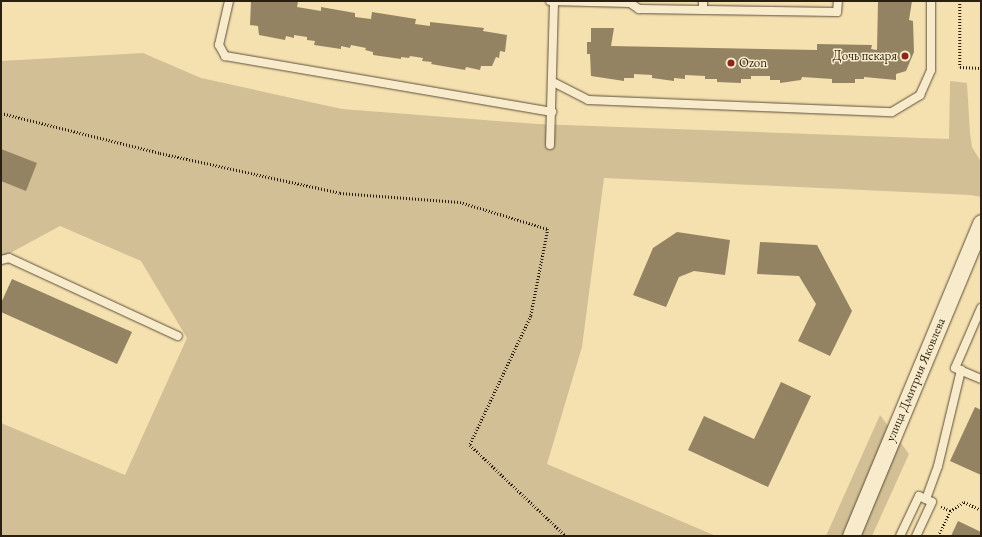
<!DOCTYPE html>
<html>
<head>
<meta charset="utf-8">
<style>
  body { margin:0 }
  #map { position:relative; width:982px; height:537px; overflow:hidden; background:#f5e0b0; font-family:"EB Garamond",serif }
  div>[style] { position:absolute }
  .green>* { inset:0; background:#d2bf95 }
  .building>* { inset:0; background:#948363 }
  .path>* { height:2.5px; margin-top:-1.25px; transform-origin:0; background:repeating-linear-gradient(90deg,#2a1f10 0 1px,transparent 0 3px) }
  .roads { filter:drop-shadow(0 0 1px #5d4f38) drop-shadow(0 0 1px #5d4f38) }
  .lane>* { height:8px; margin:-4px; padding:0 4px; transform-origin:4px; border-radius:4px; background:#f8ebcc }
  .street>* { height:17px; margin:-8.5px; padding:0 8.5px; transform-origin:8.5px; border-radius:8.5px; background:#f8ebcc }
  .dots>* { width:11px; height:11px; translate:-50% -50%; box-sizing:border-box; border:2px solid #f8ebcc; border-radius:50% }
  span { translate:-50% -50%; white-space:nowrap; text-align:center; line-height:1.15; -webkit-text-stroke:3px #f8ebcc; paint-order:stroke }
  .poi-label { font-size:13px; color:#2a1f10 }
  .right { translate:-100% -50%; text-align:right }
  .left { translate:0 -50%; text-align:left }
  .street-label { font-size:13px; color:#2a1f10 }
  .frame { position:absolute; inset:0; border:2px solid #2a1f10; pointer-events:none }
</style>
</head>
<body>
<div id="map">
  <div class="green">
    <i style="clip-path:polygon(143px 53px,201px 78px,342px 109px,537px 124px,949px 139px,950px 81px,967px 83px,970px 133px,972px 147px,981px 162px,981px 197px,970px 195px,604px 178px,582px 347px,547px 464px,716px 536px,1px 536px,1px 423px,125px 475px,187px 338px,141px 261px,60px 226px,1px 258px,1px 61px)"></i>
    <i style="clip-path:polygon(880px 415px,909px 454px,872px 536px,826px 536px)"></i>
  </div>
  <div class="building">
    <i style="clip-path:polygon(251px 1px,290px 1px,298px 2px,297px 7px,321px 11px,321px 7px,355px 13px,355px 17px,371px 19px,372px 12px,416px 19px,415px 24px,430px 26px,430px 22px,484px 28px,483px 31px,507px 35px,505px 52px,500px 51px,499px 58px,496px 57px,492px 66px,481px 66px,480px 70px,466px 67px,465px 70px,431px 64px,432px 62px,422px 61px,423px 58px,410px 56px,409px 58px,401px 57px,401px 59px,373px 55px,373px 52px,365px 50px,366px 48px,351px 45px,350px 48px,341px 46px,341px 49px,314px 45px,315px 41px,307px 40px,307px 37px,294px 35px,294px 38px,286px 36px,285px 40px,259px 35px,258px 26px,250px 25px)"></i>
    <i style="clip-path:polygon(878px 1px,912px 1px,909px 20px,913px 21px,914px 52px,906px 71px,896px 74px,896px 80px,864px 77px,864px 79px,855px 79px,855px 83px,832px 83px,832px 79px,802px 77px,801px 80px,780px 83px,780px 80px,770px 80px,770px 76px,751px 76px,751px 79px,741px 79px,741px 83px,717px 82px,717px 79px,705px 79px,705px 76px,685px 75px,685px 79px,674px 78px,674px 81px,652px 78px,652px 75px,634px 74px,634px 78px,624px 78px,624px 81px,591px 76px,590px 54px,587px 54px,587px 42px,591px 42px,591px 28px,614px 28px,611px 46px,817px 50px,817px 44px,872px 45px,871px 49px,877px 50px)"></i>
    <i style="clip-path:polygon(1px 149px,37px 163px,26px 191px,1px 181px)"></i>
    <i style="clip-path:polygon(677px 232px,730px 240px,725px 275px,694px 271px,679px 277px,666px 307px,633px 295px,653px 248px)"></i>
    <i style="clip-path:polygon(760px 242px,817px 245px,852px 311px,830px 356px,798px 341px,816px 304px,799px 276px,757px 274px)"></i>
    <i style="clip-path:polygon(12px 279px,132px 332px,117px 364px,1px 312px,1px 303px)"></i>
    <i style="clip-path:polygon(781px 382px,811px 396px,768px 487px,688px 450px,704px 416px,754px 439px)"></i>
    <i style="clip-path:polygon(975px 407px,981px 410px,981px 475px,950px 461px)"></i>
    <i style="clip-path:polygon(958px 521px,981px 532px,981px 536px,951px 536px)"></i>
  </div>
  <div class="path">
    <i style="left:960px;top:1px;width:66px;rotate:90deg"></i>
    <i style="left:960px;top:67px;width:21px;rotate:3deg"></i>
    <i style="left:1px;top:113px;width:164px;rotate:14.1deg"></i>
    <i style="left:160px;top:153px;width:184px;rotate:12.5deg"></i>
    <i style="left:340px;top:193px;width:120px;rotate:4.3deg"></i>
    <i style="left:460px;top:202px;width:92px;rotate:17.1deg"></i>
    <i style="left:548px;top:229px;width:89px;rotate:101.1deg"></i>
    <i style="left:531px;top:316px;width:143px;rotate:115.3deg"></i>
    <i style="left:470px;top:445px;width:132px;rotate:43.5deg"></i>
    <i style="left:950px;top:511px;width:17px;rotate:-33deg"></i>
    <i style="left:964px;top:502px;width:19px;rotate:25deg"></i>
    <i style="left:938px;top:536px;width:28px;rotate:-64deg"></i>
    <i style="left:950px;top:511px;width:10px;rotate:-156deg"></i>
  </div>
  <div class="roads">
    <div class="lane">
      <i style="left:229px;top:1px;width:45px;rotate:102.8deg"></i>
      <i style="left:219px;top:45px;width:13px;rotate:61deg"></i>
      <i style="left:225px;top:56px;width:332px;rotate:9.7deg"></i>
      <i style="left:550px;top:1px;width:80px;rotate:1.4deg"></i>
      <i style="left:630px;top:3px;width:11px;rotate:34deg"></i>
      <i style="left:639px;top:9px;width:198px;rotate:0.9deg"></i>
      <i style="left:837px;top:12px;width:11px;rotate:-85deg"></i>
      <i style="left:703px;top:10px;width:9px;rotate:-90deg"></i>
      <i style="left:553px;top:82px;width:39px;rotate:27deg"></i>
      <i style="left:588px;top:100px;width:304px;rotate:2.3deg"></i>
      <i style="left:892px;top:112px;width:33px;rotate:-31deg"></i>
      <i style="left:920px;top:95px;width:27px;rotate:-66deg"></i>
      <i style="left:931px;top:70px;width:69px;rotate:-90deg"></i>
      <i style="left:550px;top:145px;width:144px;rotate:-88.4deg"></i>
      <i style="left:1px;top:260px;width:8px;rotate:-14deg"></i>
      <i style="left:9px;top:258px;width:186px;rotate:24.8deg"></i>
      <i style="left:981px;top:308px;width:65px;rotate:113.4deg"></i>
      <i style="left:955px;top:368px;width:28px;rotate:23deg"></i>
      <i style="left:926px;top:499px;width:35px;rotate:-70deg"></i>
      <i style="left:938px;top:466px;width:99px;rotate:-76.5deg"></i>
      <i style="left:900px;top:536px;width:44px;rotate:-64.6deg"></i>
      <i style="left:919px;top:496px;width:14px;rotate:25deg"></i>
      <i style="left:932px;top:502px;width:38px;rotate:115deg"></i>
    </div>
    <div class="street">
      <i style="left:851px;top:536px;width:339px;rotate:-67.4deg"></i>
    </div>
  </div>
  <div class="dots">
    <i style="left:905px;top:56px;background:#8f2418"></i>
    <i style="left:731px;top:63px;background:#8f2418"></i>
  </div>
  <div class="poi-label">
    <span class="right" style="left:897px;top:56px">Дочь пекаря</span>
    <span class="left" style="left:739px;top:63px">Ozon</span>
  </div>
  <div class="street-label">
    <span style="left:916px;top:380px;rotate:-67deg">улица Дмитрия Яковлева</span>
  </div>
  <div class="frame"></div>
</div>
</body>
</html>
